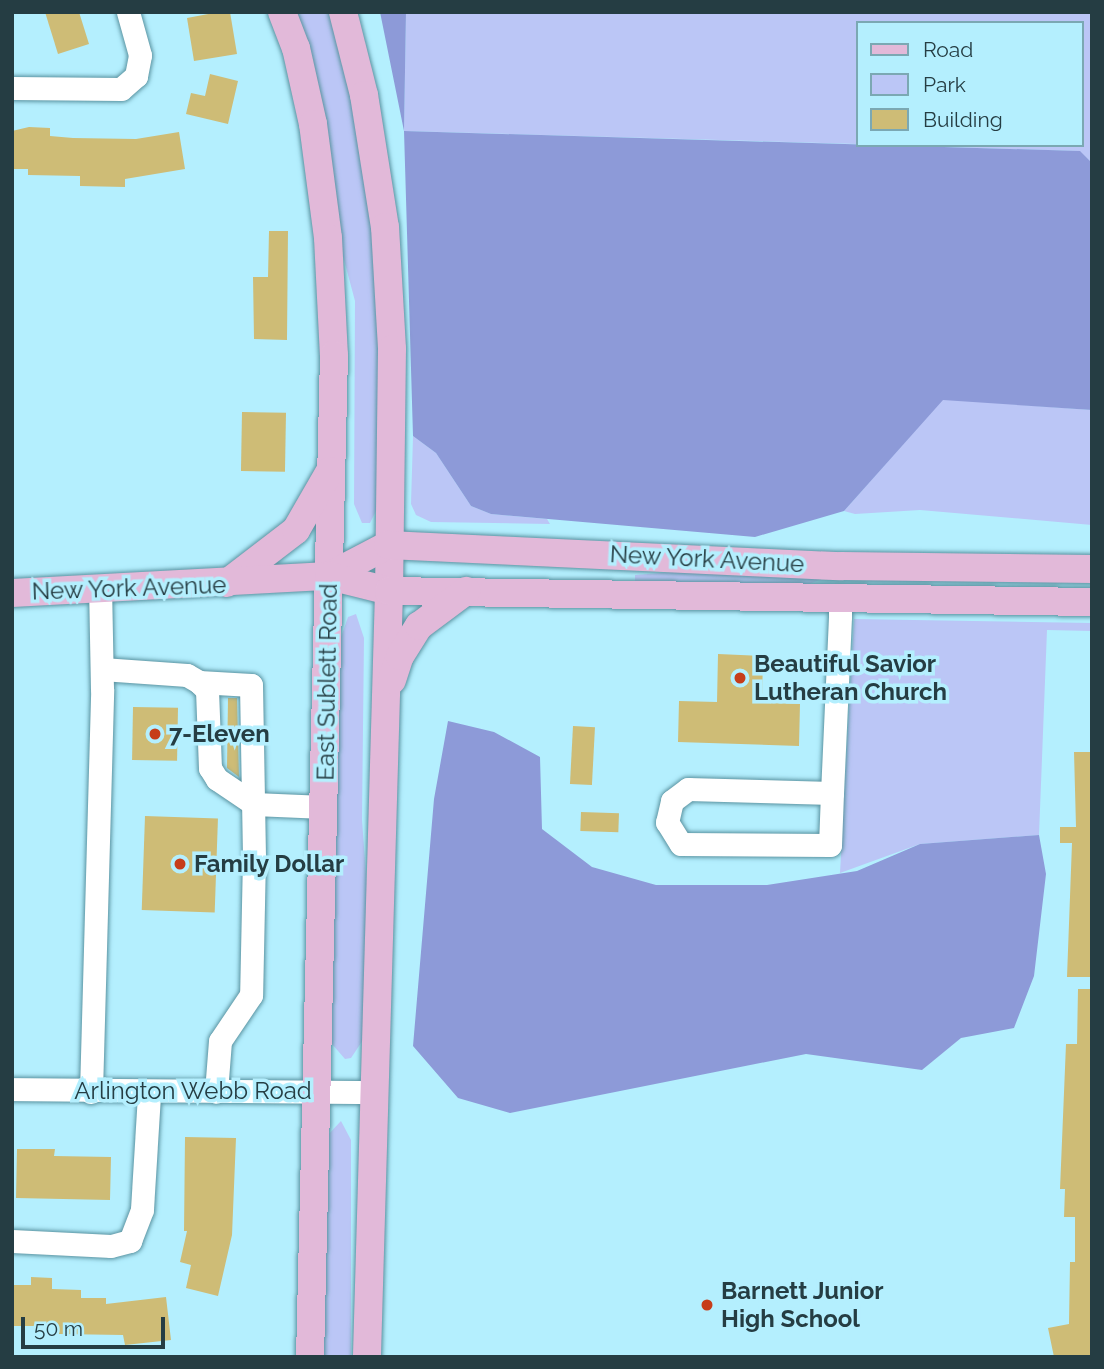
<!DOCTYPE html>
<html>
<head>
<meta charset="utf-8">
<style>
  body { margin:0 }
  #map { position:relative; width:1104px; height:1369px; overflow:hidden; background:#b4effe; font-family:Raleway,sans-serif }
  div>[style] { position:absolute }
  .green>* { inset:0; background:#bbc6f6 }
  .forest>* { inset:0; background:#8d9ad8 }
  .building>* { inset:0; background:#cebc76; transform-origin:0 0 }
  .roads { filter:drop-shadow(0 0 2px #5a93a1) drop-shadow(0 0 2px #5a93a1) }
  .minor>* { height:23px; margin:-11.5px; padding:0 11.5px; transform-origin:11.5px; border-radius:11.5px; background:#fff }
  .major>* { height:28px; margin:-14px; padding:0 14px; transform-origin:14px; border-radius:14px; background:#e2b9d9 }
  .dots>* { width:19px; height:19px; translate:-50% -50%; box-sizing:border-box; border:4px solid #b4effe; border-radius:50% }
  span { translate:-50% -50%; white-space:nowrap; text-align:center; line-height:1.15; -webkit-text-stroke:7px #b4effe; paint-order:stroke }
  .street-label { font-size:24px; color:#253d43 }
  .poi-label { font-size:24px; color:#253d43; font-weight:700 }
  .left { translate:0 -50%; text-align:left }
  .frame { position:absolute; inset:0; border:14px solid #253d43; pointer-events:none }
  .legend { position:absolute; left:856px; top:21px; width:228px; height:126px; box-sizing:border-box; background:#b4effe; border:2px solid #7ba8b3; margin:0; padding:9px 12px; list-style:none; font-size:21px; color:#253d43 }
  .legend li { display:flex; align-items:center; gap:14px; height:35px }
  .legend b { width:35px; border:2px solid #7ba8b3 }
  .scale { position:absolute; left:21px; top:1317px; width:144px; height:32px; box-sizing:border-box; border:4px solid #253d43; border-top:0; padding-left:9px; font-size:21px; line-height:24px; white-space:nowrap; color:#253d43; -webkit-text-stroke:5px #b4effe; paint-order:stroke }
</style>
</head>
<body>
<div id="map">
  <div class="green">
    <i style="clip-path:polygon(297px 12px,334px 12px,353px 87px,378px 273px,380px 503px,370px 523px,362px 523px,354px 504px,355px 301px,339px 241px,312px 69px)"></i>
    <i style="clip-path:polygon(406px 12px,1092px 12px,1092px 163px,1079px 151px,883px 145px,1081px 145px,1081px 23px,857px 23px,857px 144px,404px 131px)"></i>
    <i style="clip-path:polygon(943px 399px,1092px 410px,1092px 525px,920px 510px,855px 514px,844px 511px)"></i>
    <i style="clip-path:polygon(413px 436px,436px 453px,471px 506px,491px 514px,547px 519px,550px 524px,431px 522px,416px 515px,411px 504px)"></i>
    <i style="clip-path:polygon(673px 572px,817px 575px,819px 580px,804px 586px,635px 582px,635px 575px)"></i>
    <i style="clip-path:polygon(356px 614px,364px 638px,362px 820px,369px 915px,363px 1040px,351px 1058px,345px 1059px,332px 1044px,329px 1031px,339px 643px,348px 617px)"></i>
    <i style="clip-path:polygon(854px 619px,1092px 623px,1092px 631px,1047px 630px,1039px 835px,920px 844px,840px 873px)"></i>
    <i style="clip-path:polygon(341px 1121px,351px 1140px,351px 1357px,319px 1357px,327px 1136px)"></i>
  </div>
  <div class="forest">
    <i style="clip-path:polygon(380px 12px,406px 12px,404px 131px,1080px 151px,1092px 163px,1092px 410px,943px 400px,844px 511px,755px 537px,491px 514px,471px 506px,436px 453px,413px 436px,404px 131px)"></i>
    <i style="clip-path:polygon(448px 721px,494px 732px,540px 757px,542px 829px,592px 867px,656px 885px,767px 885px,857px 871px,920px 844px,1039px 835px,1046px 874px,1034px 976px,1014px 1028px,961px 1038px,922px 1070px,806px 1054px,510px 1113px,458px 1098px,413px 1046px,434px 799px)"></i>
  </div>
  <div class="building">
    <i style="clip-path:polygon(45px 12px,79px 12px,89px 44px,58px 54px)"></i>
    <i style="clip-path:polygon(219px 12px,230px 12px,237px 54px,194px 61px,187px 18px)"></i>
    <i style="clip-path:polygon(210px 74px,238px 81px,228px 124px,186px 114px,191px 93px,205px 96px)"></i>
    <i style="clip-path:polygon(29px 127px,50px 128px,50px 136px,73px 138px,136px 139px,179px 132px,185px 169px,125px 179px,125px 187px,80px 186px,80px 176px,28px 175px,28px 169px,12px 169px,12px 131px)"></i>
    <i style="clip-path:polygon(269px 231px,288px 231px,287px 340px,254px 339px,253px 277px,268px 277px)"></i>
    <i style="left:242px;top:412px;width:44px;height:59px;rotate:1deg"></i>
    <i style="clip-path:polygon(718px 654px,763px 656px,762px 703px,800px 704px,799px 746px,678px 742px,679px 701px,717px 702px)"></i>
    <i style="clip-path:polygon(228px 698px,237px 698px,239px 777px,227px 768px)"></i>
    <i style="left:133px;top:707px;width:45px;height:53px;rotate:1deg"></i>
    <i style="left:573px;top:726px;width:22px;height:58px;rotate:3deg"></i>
    <i style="clip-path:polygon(1074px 752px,1092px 752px,1092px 977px,1067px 977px,1072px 843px,1060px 843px,1060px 827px,1076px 827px)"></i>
    <i style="left:581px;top:812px;width:38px;height:19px;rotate:2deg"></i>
    <i style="left:145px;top:816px;width:73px;height:94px;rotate:2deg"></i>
    <i style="clip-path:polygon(1078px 989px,1092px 989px,1092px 1357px,1054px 1357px,1048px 1328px,1069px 1324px,1070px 1262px,1075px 1262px,1075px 1217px,1064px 1217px,1065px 1189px,1060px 1189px,1066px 1044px,1077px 1044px)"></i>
    <i style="clip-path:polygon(185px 1137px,236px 1138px,232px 1235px,218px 1296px,186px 1288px,191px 1265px,180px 1262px,187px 1231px,184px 1231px)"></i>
    <i style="clip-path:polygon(17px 1149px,55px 1149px,54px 1156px,111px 1157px,110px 1200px,16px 1198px)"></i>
    <i style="clip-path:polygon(31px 1277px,52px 1278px,52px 1289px,81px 1290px,81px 1298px,106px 1298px,106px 1304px,166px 1297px,171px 1340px,125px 1345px,123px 1335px,59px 1334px,59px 1326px,12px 1326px,12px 1285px,31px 1285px)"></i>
  </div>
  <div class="roads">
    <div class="minor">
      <i style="left:12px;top:88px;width:109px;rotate:0.5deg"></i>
      <i style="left:121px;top:89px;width:20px;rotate:-41deg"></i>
      <i style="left:136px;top:76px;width:21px;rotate:-79deg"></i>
      <i style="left:140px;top:55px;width:45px;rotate:-105.6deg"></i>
      <i style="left:102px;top:669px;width:85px;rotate:4deg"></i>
      <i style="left:187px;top:675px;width:14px;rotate:30deg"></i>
      <i style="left:199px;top:682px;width:11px;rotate:45deg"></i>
      <i style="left:207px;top:690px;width:78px;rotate:87.8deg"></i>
      <i style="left:210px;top:768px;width:13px;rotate:58deg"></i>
      <i style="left:217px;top:779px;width:45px;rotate:34deg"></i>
      <i style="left:254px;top:804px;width:70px;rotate:2.5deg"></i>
      <i style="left:199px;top:682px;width:52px;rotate:3.3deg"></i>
      <i style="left:251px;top:685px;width:172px;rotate:89deg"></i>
      <i style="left:254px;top:857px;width:138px;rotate:91.2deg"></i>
      <i style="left:251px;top:995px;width:55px;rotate:124deg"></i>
      <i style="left:220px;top:1041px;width:51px;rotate:94.5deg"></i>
      <i style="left:832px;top:793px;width:144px;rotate:-178.4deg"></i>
      <i style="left:688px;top:789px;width:20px;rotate:143deg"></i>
      <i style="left:672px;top:801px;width:22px;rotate:103deg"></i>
      <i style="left:667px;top:822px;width:26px;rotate:58deg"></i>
      <i style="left:681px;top:844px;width:149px;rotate:0.4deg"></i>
      <i style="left:830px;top:845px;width:52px;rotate:-87.8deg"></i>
      <i style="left:832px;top:793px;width:177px;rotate:-87.4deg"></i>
      <i style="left:840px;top:616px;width:18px;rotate:-90deg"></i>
      <i style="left:12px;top:1089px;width:362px;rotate:0.5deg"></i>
      <i style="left:91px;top:1092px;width:403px;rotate:-88.4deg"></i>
      <i style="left:102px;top:689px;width:100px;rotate:-91.1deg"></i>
      <i style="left:12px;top:1241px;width:99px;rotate:2.9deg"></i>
      <i style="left:111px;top:1246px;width:20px;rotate:-15deg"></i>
      <i style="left:130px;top:1241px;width:34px;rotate:-69deg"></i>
      <i style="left:142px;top:1209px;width:116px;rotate:-86.5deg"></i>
    </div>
    <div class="major">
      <i style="left:282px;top:12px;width:39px;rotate:69deg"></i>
      <i style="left:296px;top:48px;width:78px;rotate:77.4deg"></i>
      <i style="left:313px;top:124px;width:115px;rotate:82.5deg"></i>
      <i style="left:328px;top:238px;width:117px;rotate:87.1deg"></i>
      <i style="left:334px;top:355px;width:1002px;rotate:91.37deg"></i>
      <i style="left:343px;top:12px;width:86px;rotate:75.8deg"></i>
      <i style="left:364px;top:95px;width:134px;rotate:81deg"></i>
      <i style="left:385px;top:227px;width:122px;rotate:86.7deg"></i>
      <i style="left:392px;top:349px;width:242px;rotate:90.7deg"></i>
      <i style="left:389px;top:591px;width:766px;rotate:91.65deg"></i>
      <i style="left:329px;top:576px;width:67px;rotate:-27.7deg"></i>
      <i style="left:388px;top:545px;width:453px;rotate:2.7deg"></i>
      <i style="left:841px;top:566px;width:251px;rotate:0.7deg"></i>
      <i style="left:227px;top:583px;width:87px;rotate:-37.5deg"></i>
      <i style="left:296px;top:530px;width:68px;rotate:-60deg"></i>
      <i style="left:12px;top:593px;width:317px;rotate:-3.1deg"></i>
      <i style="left:329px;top:576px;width:62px;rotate:14deg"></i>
      <i style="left:389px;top:591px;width:703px;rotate:0.9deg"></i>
      <i style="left:392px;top:680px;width:25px;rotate:-72deg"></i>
      <i style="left:400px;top:656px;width:36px;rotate:-58deg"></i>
      <i style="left:419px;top:626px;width:59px;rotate:-36.7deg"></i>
    </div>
  </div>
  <div class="dots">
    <i style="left:740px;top:678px;background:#c63d1a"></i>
    <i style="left:155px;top:734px;background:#c63d1a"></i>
    <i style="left:180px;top:864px;background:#c63d1a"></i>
    <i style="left:707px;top:1305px;background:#c63d1a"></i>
  </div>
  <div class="street-label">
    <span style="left:707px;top:559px;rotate:3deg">New York Avenue</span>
    <span style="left:129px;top:588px;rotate:-2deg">New York Avenue</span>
    <span style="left:327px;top:682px;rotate:-89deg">East Sublett Road</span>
    <span style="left:193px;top:1091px">Arlington Webb Road</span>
  </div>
  <div class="poi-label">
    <span class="left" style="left:754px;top:678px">Beautiful Savior<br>Lutheran Church</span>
    <span class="left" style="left:169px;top:734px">7-Eleven</span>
    <span class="left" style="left:194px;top:864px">Family Dollar</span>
    <span class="left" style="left:721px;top:1305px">Barnett Junior<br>High School</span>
  </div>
  <div class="frame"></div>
  <ul class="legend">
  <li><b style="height:9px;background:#e2b9d9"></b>Road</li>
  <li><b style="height:19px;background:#bbc6f6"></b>Park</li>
  <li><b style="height:19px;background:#cebc76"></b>Building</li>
  </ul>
  <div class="scale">50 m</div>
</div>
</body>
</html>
